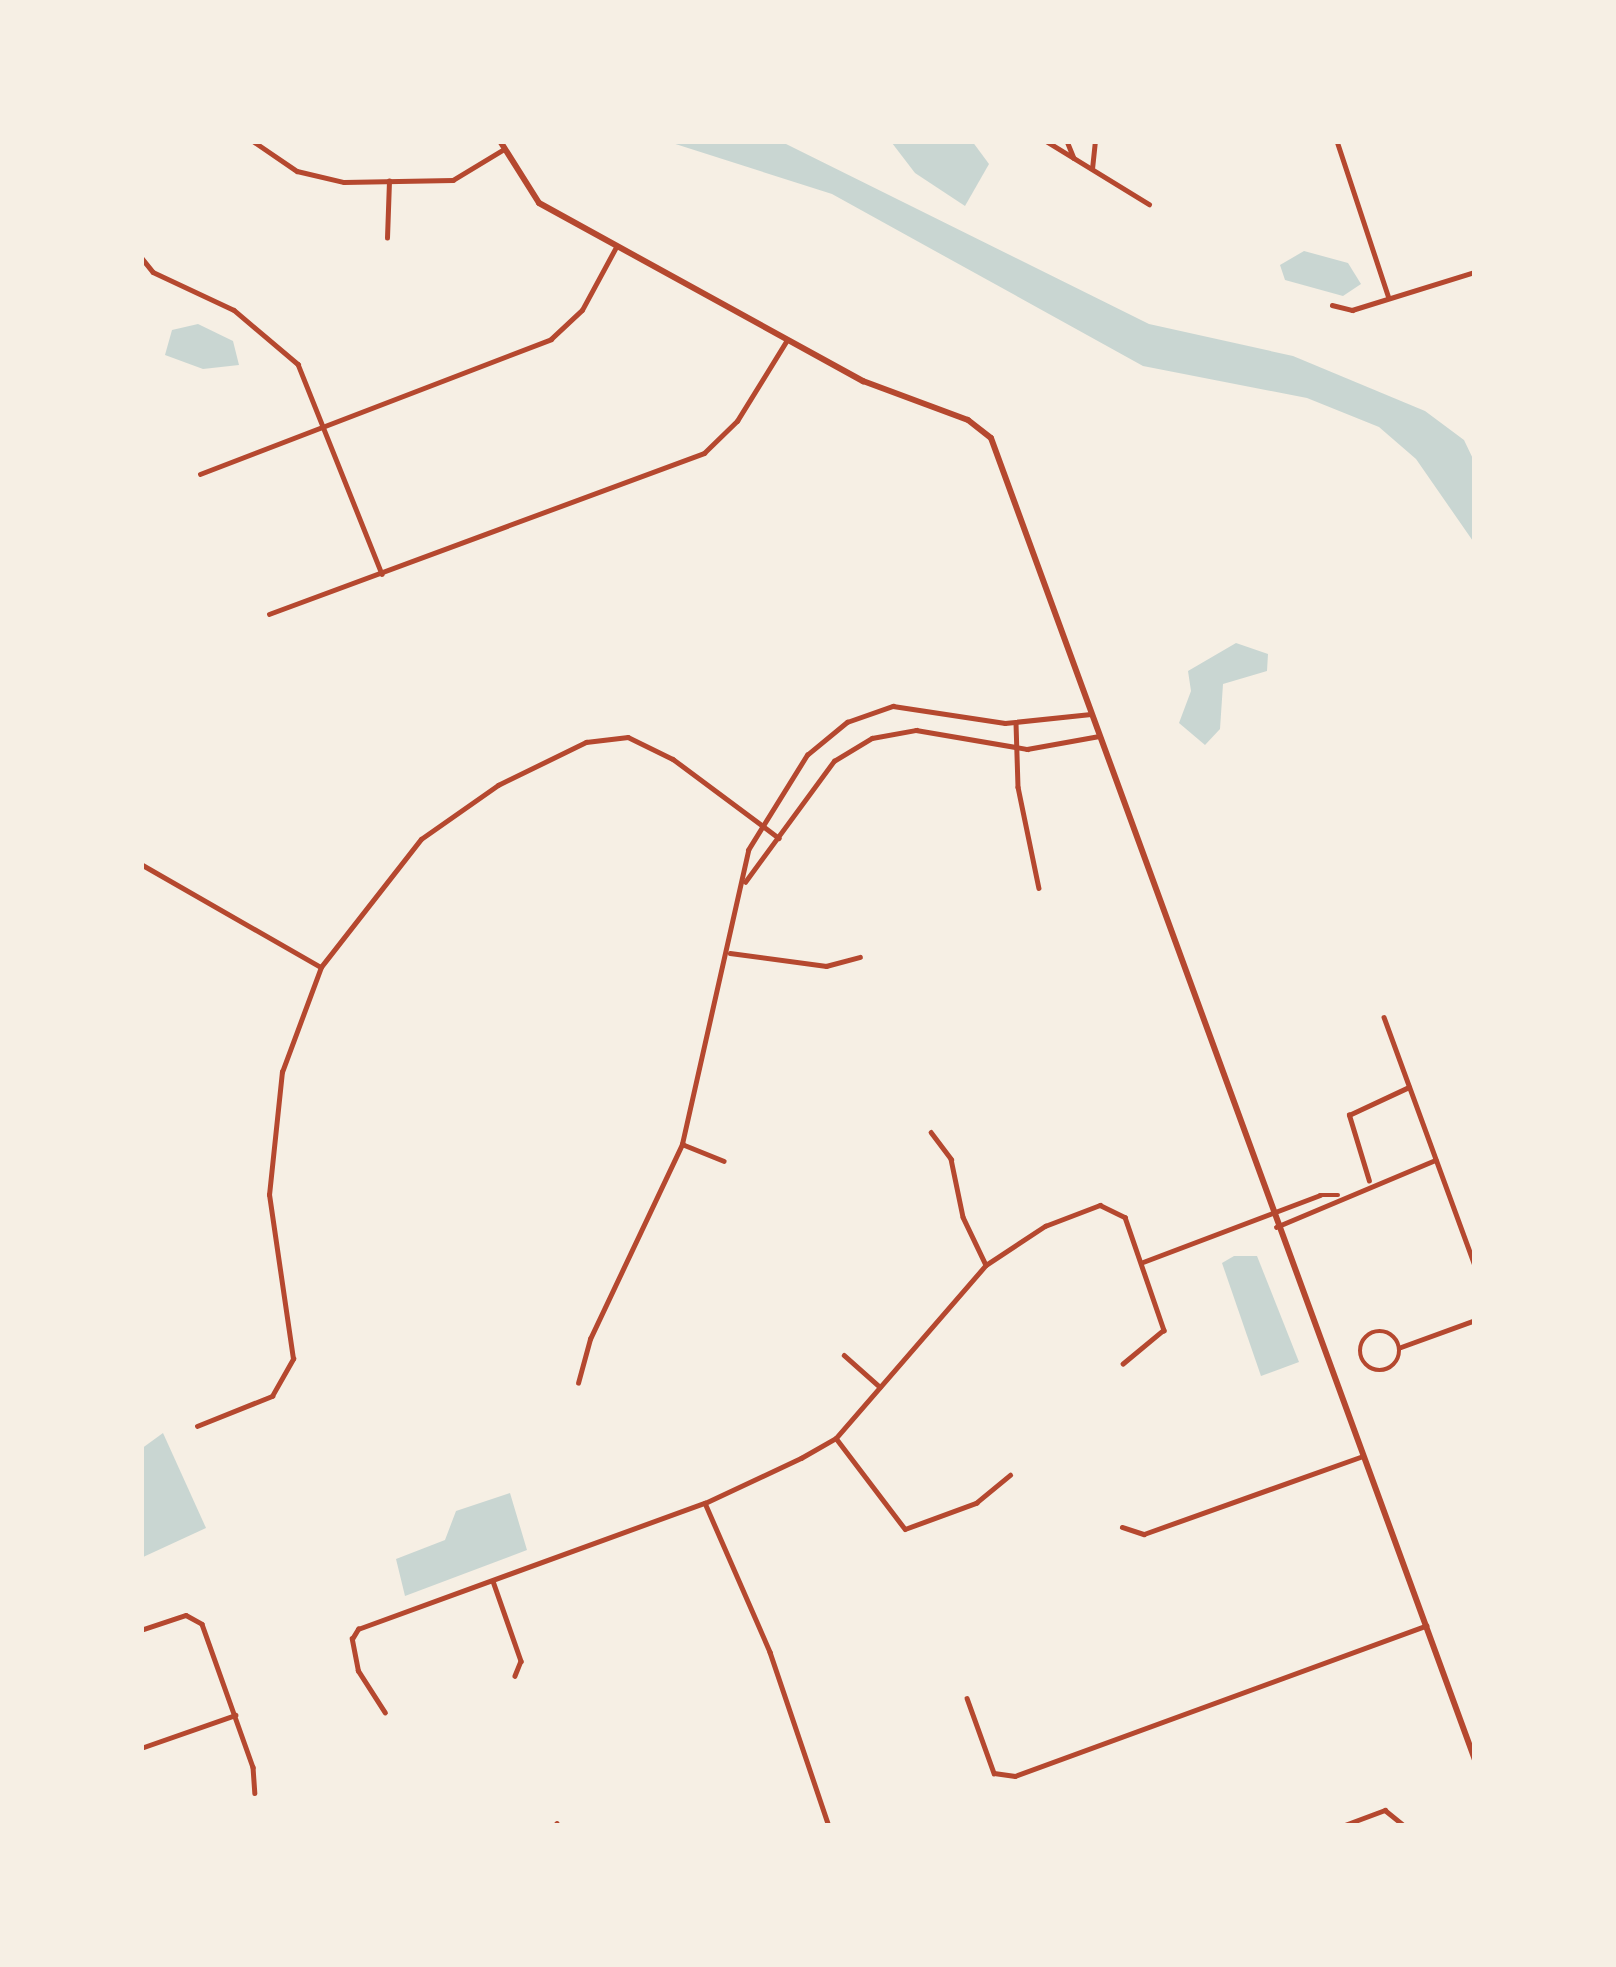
<!DOCTYPE html>
<html>
<head>
<meta charset="utf-8">
<style>
  body { margin:0 }
  #map { position:relative; width:1616px; height:1967px; overflow:hidden; background:#f6efe4; font-family:"Nunito Sans",sans-serif }
  div>[style] { position:absolute }
  .water>* { inset:0; background:#c9d6d2 }
  .minor>* { height:4.5px; margin:-2.25px; padding:0 2.25px; transform-origin:2.25px; border-radius:2.25px; background:#b5482f }
  .minor>.ring { margin:-2.25px; padding:0; box-sizing:content-box; background:none; border:4.5px solid #b5482f; border-radius:50% }
  .tertiary>* { height:6px; margin:-3px; padding:0 3px; transform-origin:3px; border-radius:3px; background:#b5482f }
  span { translate:-50% -50%; white-space:nowrap; text-align:center; line-height:1.15; -webkit-text-stroke:10px #f6efe4; paint-order:stroke }
  .frame { position:absolute; inset:0; border:144px solid #f6efe4; pointer-events:none }
</style>
</head>
<body>
<div id="map">
  <div class="water">
    <i style="clip-path:polygon(666px 141px,780px 141px,1149px 324px,1293px 356px,1425px 411px,1464px 440px,1475px 463px,1475px 544px,1416px 459px,1379px 427px,1307px 398px,1143px 366px,832px 194px)"></i>
    <i style="clip-path:polygon(972px 141px,989px 164px,965px 206px,915px 173px,892px 143px)"></i>
    <i style="clip-path:polygon(1304px 251px,1348px 263px,1361px 284px,1343px 296px,1285px 280px,1280px 265px)"></i>
    <i style="clip-path:polygon(198px 324px,233px 341px,239px 365px,203px 369px,165px 355px,172px 330px)"></i>
    <i style="clip-path:polygon(1236px 643px,1268px 654px,1267px 671px,1223px 684px,1220px 729px,1205px 745px,1179px 723px,1191px 691px,1188px 671px)"></i>
    <i style="clip-path:polygon(1234px 1256px,1257px 1256px,1299px 1362px,1261px 1376px,1222px 1263px)"></i>
    <i style="clip-path:polygon(163px 1433px,206px 1528px,141px 1558px,141px 1449px)"></i>
    <i style="clip-path:polygon(510px 1493px,527px 1550px,405px 1596px,396px 1559px,445px 1540px,456px 1511px)"></i>
  </div>
  <div class="minor">
    <i style="left:253px;top:141px;width:53px;rotate:34.3deg"></i>
    <i style="left:297px;top:171px;width:48px;rotate:13.2deg"></i>
    <i style="left:344px;top:182px;width:109px;rotate:-1.1deg"></i>
    <i style="left:453px;top:180px;width:60px;rotate:-31.3deg"></i>
    <i style="left:1046px;top:141px;width:121px;rotate:31.5deg"></i>
    <i style="left:1067px;top:141px;width:18px;rotate:68deg"></i>
    <i style="left:1337px;top:141px;width:165px;rotate:71.7deg"></i>
    <i style="left:1092px;top:169px;width:28px;rotate:-84deg"></i>
    <i style="left:387px;top:238px;width:57px;rotate:-88deg"></i>
    <i style="left:141px;top:257px;width:19px;rotate:51deg"></i>
    <i style="left:153px;top:272px;width:89px;rotate:25.1deg"></i>
    <i style="left:234px;top:310px;width:84px;rotate:40.2deg"></i>
    <i style="left:298px;top:364px;width:226px;rotate:68.2deg"></i>
    <i style="left:1332px;top:305px;width:21px;rotate:14deg"></i>
    <i style="left:1352px;top:310px;width:129px;rotate:-17.2deg"></i>
    <i style="left:200px;top:474px;width:376px;rotate:-21deg"></i>
    <i style="left:551px;top:339px;width:42px;rotate:-43.1deg"></i>
    <i style="left:582px;top:310px;width:72px;rotate:-61.6deg"></i>
    <i style="left:269px;top:614px;width:464px;rotate:-20.3deg"></i>
    <i style="left:704px;top:453px;width:46px;rotate:-44.1deg"></i>
    <i style="left:737px;top:421px;width:95px;rotate:-58.3deg"></i>
    <i style="left:1016px;top:723px;width:64px;rotate:88.2deg"></i>
    <i style="left:1018px;top:787px;width:103px;rotate:78.3deg"></i>
    <i style="left:141px;top:864px;width:207px;rotate:29.8deg"></i>
    <i style="left:745px;top:882px;width:150px;rotate:-53.7deg"></i>
    <i style="left:834px;top:761px;width:44px;rotate:-31.2deg"></i>
    <i style="left:872px;top:738px;width:45px;rotate:-10.3deg"></i>
    <i style="left:916px;top:730px;width:113px;rotate:9.7deg"></i>
    <i style="left:1027px;top:749px;width:73px;rotate:-10.2deg"></i>
    <i style="left:730px;top:953px;width:97px;rotate:7.7deg"></i>
    <i style="left:826px;top:966px;width:35px;rotate:-15deg"></i>
    <i style="left:1384px;top:1017px;width:265px;rotate:69.9deg"></i>
    <i style="left:931px;top:1132px;width:34px;rotate:53deg"></i>
    <i style="left:951px;top:1159px;width:59px;rotate:78.3deg"></i>
    <i style="left:963px;top:1217px;width:53px;rotate:64.4deg"></i>
    <i style="left:682px;top:1144px;width:45px;rotate:22deg"></i>
    <i style="left:1369px;top:1181px;width:69px;rotate:-106.9deg"></i>
    <i style="left:1349px;top:1115px;width:66px;rotate:-25deg"></i>
    <i style="left:1276px;top:1227px;width:173px;rotate:-22.8deg"></i>
    <i style="left:1143px;top:1262px;width:189px;rotate:-20.7deg"></i>
    <i style="left:1320px;top:1195px;width:18px"></i>
    <i class="ring" style="left:1360px;top:1331px;width:35.5px;height:35.5px"></i>
    <i style="left:1401px;top:1347px;width:79px;rotate:-20deg"></i>
    <i style="left:844px;top:1355px;width:48px;rotate:41.6deg"></i>
    <i style="left:578px;top:1383px;width:46px;rotate:-74.7deg"></i>
    <i style="left:590px;top:1339px;width:216px;rotate:-64.7deg"></i>
    <i style="left:682px;top:1144px;width:301px;rotate:-77.3deg"></i>
    <i style="left:748px;top:850px;width:112px;rotate:-58.2deg"></i>
    <i style="left:807px;top:755px;width:52px;rotate:-39.5deg"></i>
    <i style="left:847px;top:722px;width:49px;rotate:-19.2deg"></i>
    <i style="left:893px;top:706px;width:113px;rotate:8.6deg"></i>
    <i style="left:1005px;top:723px;width:86px;rotate:-6deg"></i>
    <i style="left:197px;top:1426px;width:81px;rotate:-21.8deg"></i>
    <i style="left:272px;top:1396px;width:43px;rotate:-60.4deg"></i>
    <i style="left:293px;top:1359px;width:166px;rotate:-98.3deg"></i>
    <i style="left:269px;top:1195px;width:124px;rotate:-84deg"></i>
    <i style="left:282px;top:1072px;width:112px;rotate:-69.6deg"></i>
    <i style="left:321px;top:967px;width:162px;rotate:-52deg"></i>
    <i style="left:421px;top:839px;width:94px;rotate:-35deg"></i>
    <i style="left:498px;top:785px;width:98px;rotate:-26deg"></i>
    <i style="left:586px;top:742px;width:42px;rotate:-6.8deg"></i>
    <i style="left:628px;top:737px;width:50px;rotate:26.1deg"></i>
    <i style="left:673px;top:759px;width:132px;rotate:36.7deg"></i>
    <i style="left:836px;top:1438px;width:114px;rotate:52.8deg"></i>
    <i style="left:905px;top:1529px;width:76px;rotate:-20.1deg"></i>
    <i style="left:976px;top:1503px;width:44px;rotate:-39.5deg"></i>
    <i style="left:705px;top:1503px;width:163px;rotate:66.4deg"></i>
    <i style="left:770px;top:1652px;width:184px;rotate:71.3deg"></i>
    <i style="left:1475px;top:1506px;width:15px;rotate:90deg"></i>
    <i style="left:1122px;top:1527px;width:23px;rotate:18deg"></i>
    <i style="left:1144px;top:1534px;width:232px;rotate:-19.6deg"></i>
    <i style="left:493px;top:1581px;width:85px;rotate:70.7deg"></i>
    <i style="left:521px;top:1661px;width:16px;rotate:112deg"></i>
    <i style="left:141px;top:1630px;width:47px;rotate:-18.4deg"></i>
    <i style="left:186px;top:1615px;width:18px;rotate:29deg"></i>
    <i style="left:202px;top:1624px;width:152px;rotate:70.4deg"></i>
    <i style="left:253px;top:1767px;width:26px;rotate:86deg"></i>
    <i style="left:967px;top:1698px;width:80px;rotate:70.2deg"></i>
    <i style="left:994px;top:1773px;width:21px;rotate:8deg"></i>
    <i style="left:1015px;top:1776px;width:438px;rotate:-20.1deg"></i>
    <i style="left:385px;top:1713px;width:50px;rotate:-122.7deg"></i>
    <i style="left:358px;top:1671px;width:33px;rotate:-101deg"></i>
    <i style="left:352px;top:1639px;width:12px;rotate:-59deg"></i>
    <i style="left:358px;top:1629px;width:369px;rotate:-20deg"></i>
    <i style="left:705px;top:1503px;width:106px;rotate:-25.1deg"></i>
    <i style="left:801px;top:1458px;width:40px;rotate:-29.7deg"></i>
    <i style="left:836px;top:1438px;width:229px;rotate:-49.1deg"></i>
    <i style="left:986px;top:1265px;width:71px;rotate:-33.5deg"></i>
    <i style="left:1045px;top:1226px;width:59px;rotate:-20.9deg"></i>
    <i style="left:1100px;top:1205px;width:28px;rotate:26deg"></i>
    <i style="left:1125px;top:1217px;width:120px;rotate:71deg"></i>
    <i style="left:1164px;top:1330px;width:53px;rotate:140.3deg"></i>
    <i style="left:141px;top:1748px;width:100px;rotate:-19.3deg"></i>
    <i style="left:557px;top:1823px;width:3px;rotate:72deg"></i>
    <i style="left:1342px;top:1826px;width:46px;rotate:-20.4deg"></i>
    <i style="left:1385px;top:1810px;width:26px;rotate:39deg"></i>
  </div>
  <div class="tertiary">
    <i style="left:500px;top:141px;width:73px;rotate:57.8deg"></i>
    <i style="left:539px;top:203px;width:370px;rotate:28.8deg"></i>
    <i style="left:863px;top:381px;width:112px;rotate:20.4deg"></i>
    <i style="left:968px;top:420px;width:29px;rotate:38deg"></i>
    <i style="left:991px;top:438px;width:1408px;rotate:69.89deg"></i>
  </div>
  <div class="frame"></div>
</div>
</body>
</html>
